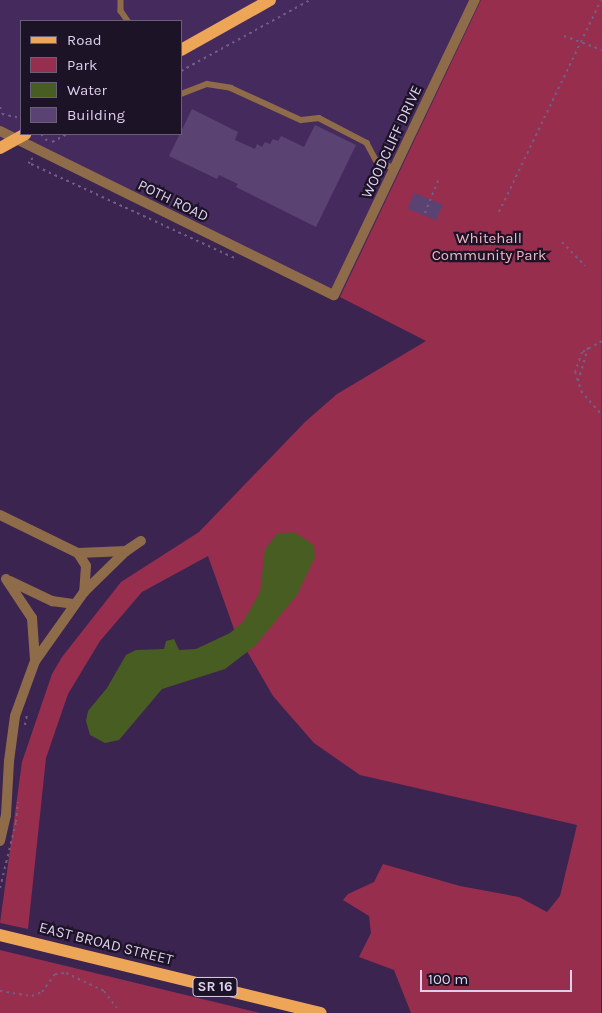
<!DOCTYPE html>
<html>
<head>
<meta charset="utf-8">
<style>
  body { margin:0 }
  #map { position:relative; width:602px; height:1013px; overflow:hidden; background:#3b2450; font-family:Karla,sans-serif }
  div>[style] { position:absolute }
  .built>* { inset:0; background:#452a5e }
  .green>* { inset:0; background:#982e4e }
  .water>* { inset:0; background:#485d21 }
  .building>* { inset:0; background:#5a4372; transform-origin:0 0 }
  .path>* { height:2px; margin-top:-1px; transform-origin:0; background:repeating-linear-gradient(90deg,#725e85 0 2.5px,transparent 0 6.5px) }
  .service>* { height:5.5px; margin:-2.75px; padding:0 2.75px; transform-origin:2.75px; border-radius:2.75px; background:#8f6c49 }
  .minor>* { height:10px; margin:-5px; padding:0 5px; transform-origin:5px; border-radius:5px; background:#8f6c49 }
  .tertiary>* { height:10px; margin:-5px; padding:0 5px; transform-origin:5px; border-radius:5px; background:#8f6c49 }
  .primary>* { height:12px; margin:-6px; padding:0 6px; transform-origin:6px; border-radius:6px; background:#eda558 }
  span { translate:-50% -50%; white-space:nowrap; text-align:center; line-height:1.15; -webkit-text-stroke:4.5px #1d1327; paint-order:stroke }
  .shield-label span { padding:1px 4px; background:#1d1327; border:1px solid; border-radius:4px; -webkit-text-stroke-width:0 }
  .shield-label { font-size:14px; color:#dcd0ec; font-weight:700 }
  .street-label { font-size:15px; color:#dcd0ec }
  .park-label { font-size:15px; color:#f2b5c1 }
  .legend { position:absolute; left:20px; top:20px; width:162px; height:115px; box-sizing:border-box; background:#1d1327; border:1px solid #695f76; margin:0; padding:6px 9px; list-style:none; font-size:15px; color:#dcd0ec }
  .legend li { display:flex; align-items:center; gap:10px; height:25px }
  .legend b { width:25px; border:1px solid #695f76 }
  .scale { position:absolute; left:420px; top:970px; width:152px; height:22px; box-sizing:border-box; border:2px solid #dcd0ec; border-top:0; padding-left:6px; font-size:15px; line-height:18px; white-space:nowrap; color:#dcd0ec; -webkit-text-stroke:4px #1d1327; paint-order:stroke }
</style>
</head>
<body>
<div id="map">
  <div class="built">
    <i style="clip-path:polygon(evenodd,0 0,481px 0,340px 297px,15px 136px,0 145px,0 0,21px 21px,181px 21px,181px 134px,21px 134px,21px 21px)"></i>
  </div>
  <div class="green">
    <i style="clip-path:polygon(481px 0,602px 0,601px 1013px,411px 1013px,394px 970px,359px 957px,371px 933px,369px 916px,343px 900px,348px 894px,374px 882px,383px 864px,460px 886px,519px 897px,547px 912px,560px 896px,577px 825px,360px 775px,314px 743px,273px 696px,234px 629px,208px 556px,142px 592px,100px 641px,68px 694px,46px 758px,28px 929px,0 923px,22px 762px,52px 674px,62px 657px,121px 582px,199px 532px,305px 422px,337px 394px,426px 341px,340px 297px)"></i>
    <i style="clip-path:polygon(0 950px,260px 1013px,0 1013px)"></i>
  </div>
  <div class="water">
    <i style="clip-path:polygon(294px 532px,314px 545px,315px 557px,297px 595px,255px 646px,225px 669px,162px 689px,119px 740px,105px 743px,90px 735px,86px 721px,88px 711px,107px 688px,126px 655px,136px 650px,164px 649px,166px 641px,174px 639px,179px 650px,196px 649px,230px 633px,243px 622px,260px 592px,265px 549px,277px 534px)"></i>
  </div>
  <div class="building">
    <i style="clip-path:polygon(192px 109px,238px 132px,235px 140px,255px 149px,257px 144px,262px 147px,265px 142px,270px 144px,273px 139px,278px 141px,281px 136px,304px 147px,315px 125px,356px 145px,316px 227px,236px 187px,238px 184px,219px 175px,217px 179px,169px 156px)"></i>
    <i style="left:414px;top:193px;width:31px;height:17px;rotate:22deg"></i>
  </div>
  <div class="path">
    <i style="left:564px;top:36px;width:40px;rotate:20.2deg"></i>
    <i style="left:181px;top:71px;width:147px;rotate:-28.8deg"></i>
    <i style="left:0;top:107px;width:7px;rotate:74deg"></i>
    <i style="left:2px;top:114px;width:19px;rotate:12deg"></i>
    <i style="left:41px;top:134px;width:13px;rotate:48deg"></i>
    <i style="left:52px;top:142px;width:17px;rotate:-28deg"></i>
    <i style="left:33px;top:158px;width:6px;rotate:141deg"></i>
    <i style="left:28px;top:162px;width:4px;rotate:34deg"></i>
    <i style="left:31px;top:164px;width:224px;rotate:24.8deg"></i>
    <i style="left:499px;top:212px;width:235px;rotate:-64.3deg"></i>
    <i style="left:425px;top:213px;width:38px;rotate:-68deg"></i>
    <i style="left:562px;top:242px;width:33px;rotate:46deg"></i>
    <i style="left:602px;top:341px;width:23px;rotate:151deg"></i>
    <i style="left:582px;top:352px;width:21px;rotate:109deg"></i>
    <i style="left:575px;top:372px;width:20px;rotate:72deg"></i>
    <i style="left:581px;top:391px;width:32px;rotate:49deg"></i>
    <i style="left:578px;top:381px;width:37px;rotate:-73deg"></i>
    <i style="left:25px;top:725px;width:10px;rotate:-79deg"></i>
    <i style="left:0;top:888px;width:68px;rotate:-76.4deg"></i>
    <i style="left:16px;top:822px;width:20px;rotate:-84deg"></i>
    <i style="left:0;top:991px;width:32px;rotate:9deg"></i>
    <i style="left:32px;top:996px;width:11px;rotate:-22deg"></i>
    <i style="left:42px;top:992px;width:22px;rotate:-54deg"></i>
    <i style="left:55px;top:974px;width:11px;rotate:-5deg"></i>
    <i style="left:66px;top:973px;width:42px;rotate:25.3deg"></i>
    <i style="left:104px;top:991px;width:21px;rotate:53deg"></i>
  </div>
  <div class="service">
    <i style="left:121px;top:0;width:11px;rotate:90deg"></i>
    <i style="left:121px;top:11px;width:12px;rotate:55deg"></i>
    <i style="left:181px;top:94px;width:28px;rotate:-21deg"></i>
    <i style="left:207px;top:84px;width:24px;rotate:9deg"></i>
    <i style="left:231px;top:88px;width:77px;rotate:24.6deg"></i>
    <i style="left:301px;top:120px;width:18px;rotate:-6deg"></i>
    <i style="left:319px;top:118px;width:54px;rotate:27.5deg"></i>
    <i style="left:367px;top:143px;width:19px;rotate:62deg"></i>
    <i style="left:376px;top:160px;width:21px;rotate:25deg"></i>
  </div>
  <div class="minor">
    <i style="left:334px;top:295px;width:327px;rotate:-64.5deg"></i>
    <i style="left:0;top:515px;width:87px;rotate:26deg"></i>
    <i style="left:78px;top:553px;width:15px;rotate:58deg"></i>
    <i style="left:86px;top:566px;width:26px;rotate:94deg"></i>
    <i style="left:78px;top:553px;width:48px;rotate:-2.4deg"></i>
    <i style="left:6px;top:579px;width:47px;rotate:56.3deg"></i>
    <i style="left:32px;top:618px;width:42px;rotate:85.9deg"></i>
    <i style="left:10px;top:581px;width:47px;rotate:25.5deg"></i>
    <i style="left:52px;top:601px;width:21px;rotate:8deg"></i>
    <i style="left:0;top:841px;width:27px;rotate:-77deg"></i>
    <i style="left:6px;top:815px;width:54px;rotate:-86.8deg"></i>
    <i style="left:9px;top:761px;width:45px;rotate:-82.4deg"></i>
    <i style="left:15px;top:716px;width:59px;rotate:-70deg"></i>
    <i style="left:35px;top:661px;width:85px;rotate:-54.6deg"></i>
    <i style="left:84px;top:592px;width:59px;rotate:-44.3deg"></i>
    <i style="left:126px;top:551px;width:18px;rotate:-34deg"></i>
  </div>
  <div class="tertiary">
    <i style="left:0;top:131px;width:372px;rotate:26.2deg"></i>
  </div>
  <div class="primary">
    <i style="left:181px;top:50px;width:102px;rotate:-29.3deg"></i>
    <i style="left:0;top:148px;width:29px;rotate:-29deg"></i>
    <i style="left:0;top:935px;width:330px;rotate:13.7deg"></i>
  </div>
  <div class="shield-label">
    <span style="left:215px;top:987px">SR 16</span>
  </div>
  <div class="street-label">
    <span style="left:392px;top:142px;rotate:-65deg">WOODCLIFF DRIVE</span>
    <span style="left:173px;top:201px;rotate:26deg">POTH ROAD</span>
    <span style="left:106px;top:944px;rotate:14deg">EAST BROAD STREET</span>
  </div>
  <div class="park-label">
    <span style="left:489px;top:247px">Whitehall<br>Community Park</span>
  </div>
  <ul class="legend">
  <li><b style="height:6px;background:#eda558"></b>Road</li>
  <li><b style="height:14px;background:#982e4e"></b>Park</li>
  <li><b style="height:14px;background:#485d21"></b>Water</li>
  <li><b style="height:14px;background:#5a4372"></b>Building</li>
  </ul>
  <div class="scale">100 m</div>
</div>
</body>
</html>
